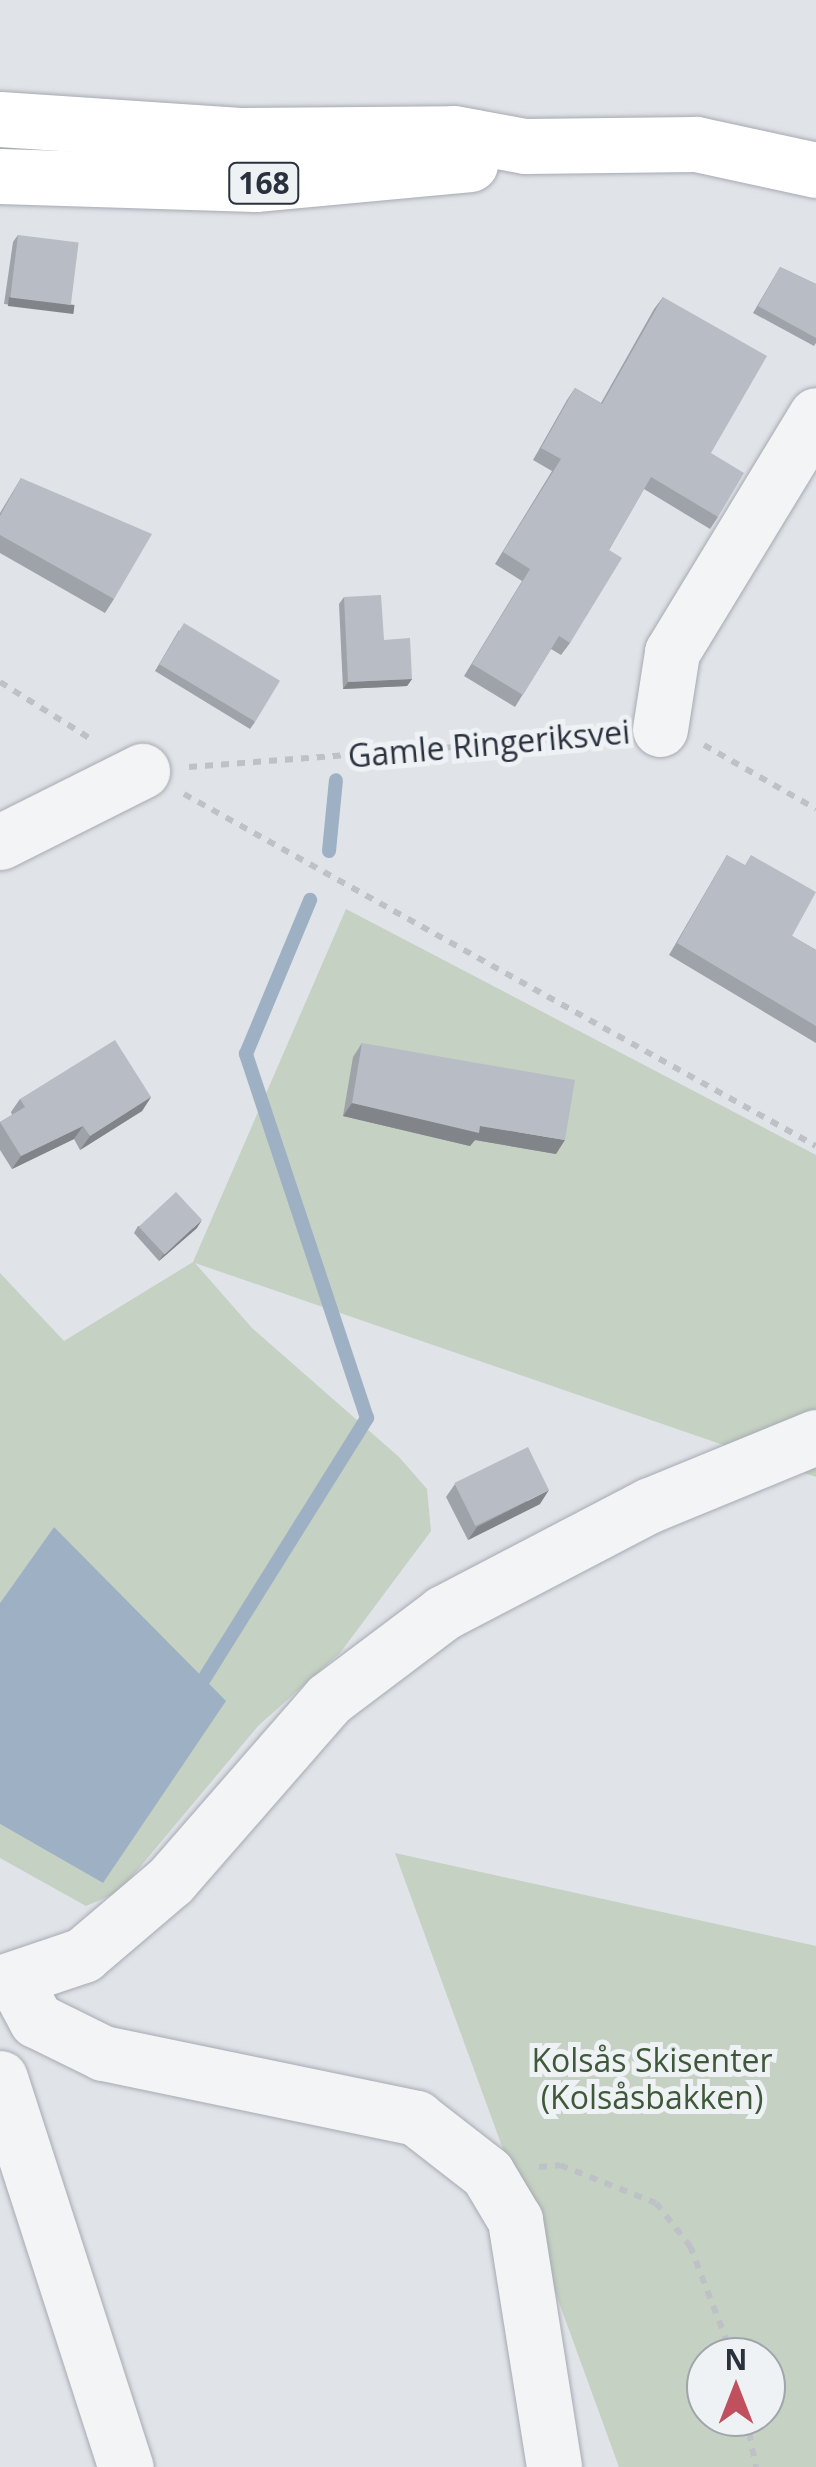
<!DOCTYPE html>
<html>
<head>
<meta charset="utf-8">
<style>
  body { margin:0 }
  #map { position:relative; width:816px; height:2467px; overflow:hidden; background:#e0e3e8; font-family:"Open Sans",sans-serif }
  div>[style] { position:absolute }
  .green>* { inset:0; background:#c5d1c2 }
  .water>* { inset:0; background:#9eb0c4 }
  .stream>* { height:14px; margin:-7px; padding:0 7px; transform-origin:7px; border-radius:7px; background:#9eb0c4 }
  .path>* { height:6px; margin-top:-3px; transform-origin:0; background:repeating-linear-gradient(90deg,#bec1c6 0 8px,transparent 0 16px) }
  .roads { filter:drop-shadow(0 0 2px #a6aab2) drop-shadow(0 0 2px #a6aab2) }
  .minor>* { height:55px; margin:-27.5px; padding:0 27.5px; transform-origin:27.5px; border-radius:27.5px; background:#f2f4f6 }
  .major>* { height:55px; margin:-27.5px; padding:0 27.5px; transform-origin:27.5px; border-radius:27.5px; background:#fff }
  .wall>* { inset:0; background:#9ea2a9 }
  .shaded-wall>* { inset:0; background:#818489; transform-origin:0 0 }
  .building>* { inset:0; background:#b8bcc4; transform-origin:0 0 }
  span { translate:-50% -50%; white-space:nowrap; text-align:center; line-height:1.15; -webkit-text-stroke:10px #eff2f5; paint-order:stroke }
  .shield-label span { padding:2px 8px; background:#eff2f5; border:2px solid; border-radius:8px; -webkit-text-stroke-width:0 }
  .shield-label { font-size:30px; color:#2a313e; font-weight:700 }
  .street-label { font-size:32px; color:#2a313e }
  .park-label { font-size:32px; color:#3e5839 }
  .north { position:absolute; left:686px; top:2337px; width:100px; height:100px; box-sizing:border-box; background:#eff2f5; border:2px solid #a0a5ac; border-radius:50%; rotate:0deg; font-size:28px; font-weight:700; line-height:40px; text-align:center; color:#2a313e }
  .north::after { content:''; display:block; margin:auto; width:35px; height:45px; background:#c1505f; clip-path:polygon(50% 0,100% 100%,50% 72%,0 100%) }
</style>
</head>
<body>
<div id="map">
  <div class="green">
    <i style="clip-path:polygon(346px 909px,816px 1155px,816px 1477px,195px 1263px,252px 1328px,399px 1457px,427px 1489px,431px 1531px,340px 1653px,258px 1726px,119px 1892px,86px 1906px,0 1858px,0 1824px,103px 1883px,54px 1527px,0 1603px,0 1273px,64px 1341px,193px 1262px)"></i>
    <i style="clip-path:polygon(evenodd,395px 1853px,816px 1946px,816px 2467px,619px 2467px,395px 1853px,706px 2357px,766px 2357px,766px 2417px,706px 2417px,706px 2357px)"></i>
  </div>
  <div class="water">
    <i style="clip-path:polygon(54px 1527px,226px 1701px,103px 1883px,0 1824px,0 1603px)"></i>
  </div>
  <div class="stream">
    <i style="left:329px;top:851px;width:71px;rotate:-84.4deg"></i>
    <i style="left:204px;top:1679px;width:308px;rotate:-58deg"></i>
    <i style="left:367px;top:1418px;width:384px;rotate:-108.4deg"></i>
    <i style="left:246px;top:1054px;width:167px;rotate:-67.4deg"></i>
  </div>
  <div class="path">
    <i style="left:0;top:682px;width:107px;rotate:32.1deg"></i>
    <i style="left:704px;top:745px;width:129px;rotate:29.7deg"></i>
    <i style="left:189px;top:767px;width:422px;rotate:-4.3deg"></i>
    <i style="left:184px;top:794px;width:723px;rotate:29.12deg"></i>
    <i style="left:539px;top:2167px;width:21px;rotate:-5deg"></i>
    <i style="left:560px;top:2165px;width:103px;rotate:21.6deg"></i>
    <i style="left:656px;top:2203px;width:55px;rotate:51.7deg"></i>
    <i style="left:690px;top:2246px;width:119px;rotate:68.8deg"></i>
    <i style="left:746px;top:2417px;width:51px;rotate:78.7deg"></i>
  </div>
  <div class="roads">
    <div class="minor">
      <i style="left:660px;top:729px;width:78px;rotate:-81.1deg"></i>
      <i style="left:672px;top:652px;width:277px;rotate:-58.7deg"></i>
      <i style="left:0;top:842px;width:159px;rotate:-26.6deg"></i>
      <i style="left:14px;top:1979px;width:47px;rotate:61.8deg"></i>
      <i style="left:36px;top:2020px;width:75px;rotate:26.2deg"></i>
      <i style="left:103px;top:2053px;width:320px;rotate:11.7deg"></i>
      <i style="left:416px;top:2118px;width:90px;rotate:37.8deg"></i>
      <i style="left:487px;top:2173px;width:55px;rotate:59.2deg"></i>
      <i style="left:515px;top:2220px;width:250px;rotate:81deg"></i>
      <i style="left:0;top:1983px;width:88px;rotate:-18.6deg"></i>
      <i style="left:83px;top:1955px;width:116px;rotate:-40.4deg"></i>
      <i style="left:171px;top:1880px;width:240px;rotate:-48.9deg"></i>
      <i style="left:329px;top:1699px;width:143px;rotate:-37deg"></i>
      <i style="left:443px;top:1613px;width:233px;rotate:-27.6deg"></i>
      <i style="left:650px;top:1505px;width:179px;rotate:-22.3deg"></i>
      <i style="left:0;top:2078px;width:409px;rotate:72.1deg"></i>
    </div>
    <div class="major">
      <i style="left:0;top:119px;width:244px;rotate:3.8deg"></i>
      <i style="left:243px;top:135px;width:211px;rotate:-0.5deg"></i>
      <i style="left:454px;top:133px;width:72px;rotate:10.4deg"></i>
      <i style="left:525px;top:146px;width:171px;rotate:-0.7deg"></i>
      <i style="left:696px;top:144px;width:123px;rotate:12.2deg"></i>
      <i style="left:0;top:176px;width:255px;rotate:1.8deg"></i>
      <i style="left:255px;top:184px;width:216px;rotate:-5.3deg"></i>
    </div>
  </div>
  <div class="wall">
    <i style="clip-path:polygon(18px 235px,70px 312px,4px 304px,13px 242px)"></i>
    <i style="clip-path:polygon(780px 267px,816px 284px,816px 343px,814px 346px,753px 313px)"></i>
    <i style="clip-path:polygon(663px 297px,711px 453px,718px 517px,710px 529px,644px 489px,609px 550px,570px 643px,561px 655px,551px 649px,515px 707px,464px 676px,522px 581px,495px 564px,552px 471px,533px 460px,567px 400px,575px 388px,601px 403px,654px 309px)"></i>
    <i style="clip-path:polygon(21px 478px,114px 599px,105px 613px,0 553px,0 513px)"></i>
    <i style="clip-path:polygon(344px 597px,384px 640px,412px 679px,407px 686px,343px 689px,339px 604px)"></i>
    <i style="clip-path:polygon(179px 630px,255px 722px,250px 729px,155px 671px)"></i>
    <i style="clip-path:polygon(727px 855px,792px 936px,816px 950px,816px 1043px,669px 955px)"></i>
    <i style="clip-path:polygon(362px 1043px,556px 1154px,475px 1140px,470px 1146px,343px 1116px,353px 1057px)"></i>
    <i style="clip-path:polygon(151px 1097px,142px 1111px,80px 1150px,74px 1139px,12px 1169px,0 1150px,0 1122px,12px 1115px,11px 1112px,20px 1099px)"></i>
    <i style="clip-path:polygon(138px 1226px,197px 1228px,159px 1261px,134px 1233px)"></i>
    <i style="clip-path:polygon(455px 1484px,540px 1504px,468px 1540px,446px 1497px)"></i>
  </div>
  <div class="shaded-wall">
    <i style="left:9px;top:297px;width:66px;height:9px;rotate:7deg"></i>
    <i style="clip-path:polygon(412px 679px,407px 686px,343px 689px,348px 682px)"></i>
    <i style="clip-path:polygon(151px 1097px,142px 1111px,80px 1150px,90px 1136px)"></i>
    <i style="clip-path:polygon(352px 1103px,480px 1126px,565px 1140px,556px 1154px,475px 1140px,470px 1146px,343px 1116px)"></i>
    <i style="clip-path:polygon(83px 1126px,74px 1139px,12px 1169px,21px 1156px)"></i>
    <i style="clip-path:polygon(202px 1220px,197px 1228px,159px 1261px,164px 1254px)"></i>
    <i style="clip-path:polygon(549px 1490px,540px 1504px,468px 1540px,477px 1527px)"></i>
  </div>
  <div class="building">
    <i style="left:18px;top:235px;width:61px;height:63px;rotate:7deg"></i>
    <i style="clip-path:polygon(780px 267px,816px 284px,816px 338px,758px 306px)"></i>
    <i style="clip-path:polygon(663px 297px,767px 356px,711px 453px,744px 473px,718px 517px,651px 477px,609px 550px,622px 558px,570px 643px,559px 636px,523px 695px,472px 664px,530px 569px,503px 552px,561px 459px,541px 448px,575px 388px,602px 404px)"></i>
    <i style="clip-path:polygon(21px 478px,152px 534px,114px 599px,0 535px,0 516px)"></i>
    <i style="clip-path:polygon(381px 595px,384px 640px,410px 638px,412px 679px,348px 682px,344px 597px)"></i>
    <i style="left:184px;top:623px;width:112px;height:48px;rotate:31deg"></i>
    <i style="clip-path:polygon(727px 855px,745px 865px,751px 855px,816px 892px,792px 936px,816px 950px,816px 1026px,677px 943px)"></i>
    <i style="clip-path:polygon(115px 1040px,151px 1097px,90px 1136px,83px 1126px,21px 1156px,0 1122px,25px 1107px,20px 1099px)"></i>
    <i style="clip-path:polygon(362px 1043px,575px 1080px,565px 1140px,480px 1126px,479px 1133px,352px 1103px)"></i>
    <i style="left:176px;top:1192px;width:38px;height:51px;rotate:47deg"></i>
    <i style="left:528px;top:1447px;width:48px;height:82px;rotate:64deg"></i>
  </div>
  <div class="shield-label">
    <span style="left:264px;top:183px">168</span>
  </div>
  <div class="street-label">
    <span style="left:489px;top:744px;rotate:-5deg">Gamle Ringeriksvei</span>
  </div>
  <div class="park-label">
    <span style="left:652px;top:2079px">Kolsås Skisenter<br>(Kolsåsbakken)</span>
  </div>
  <div class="north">N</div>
</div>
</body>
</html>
